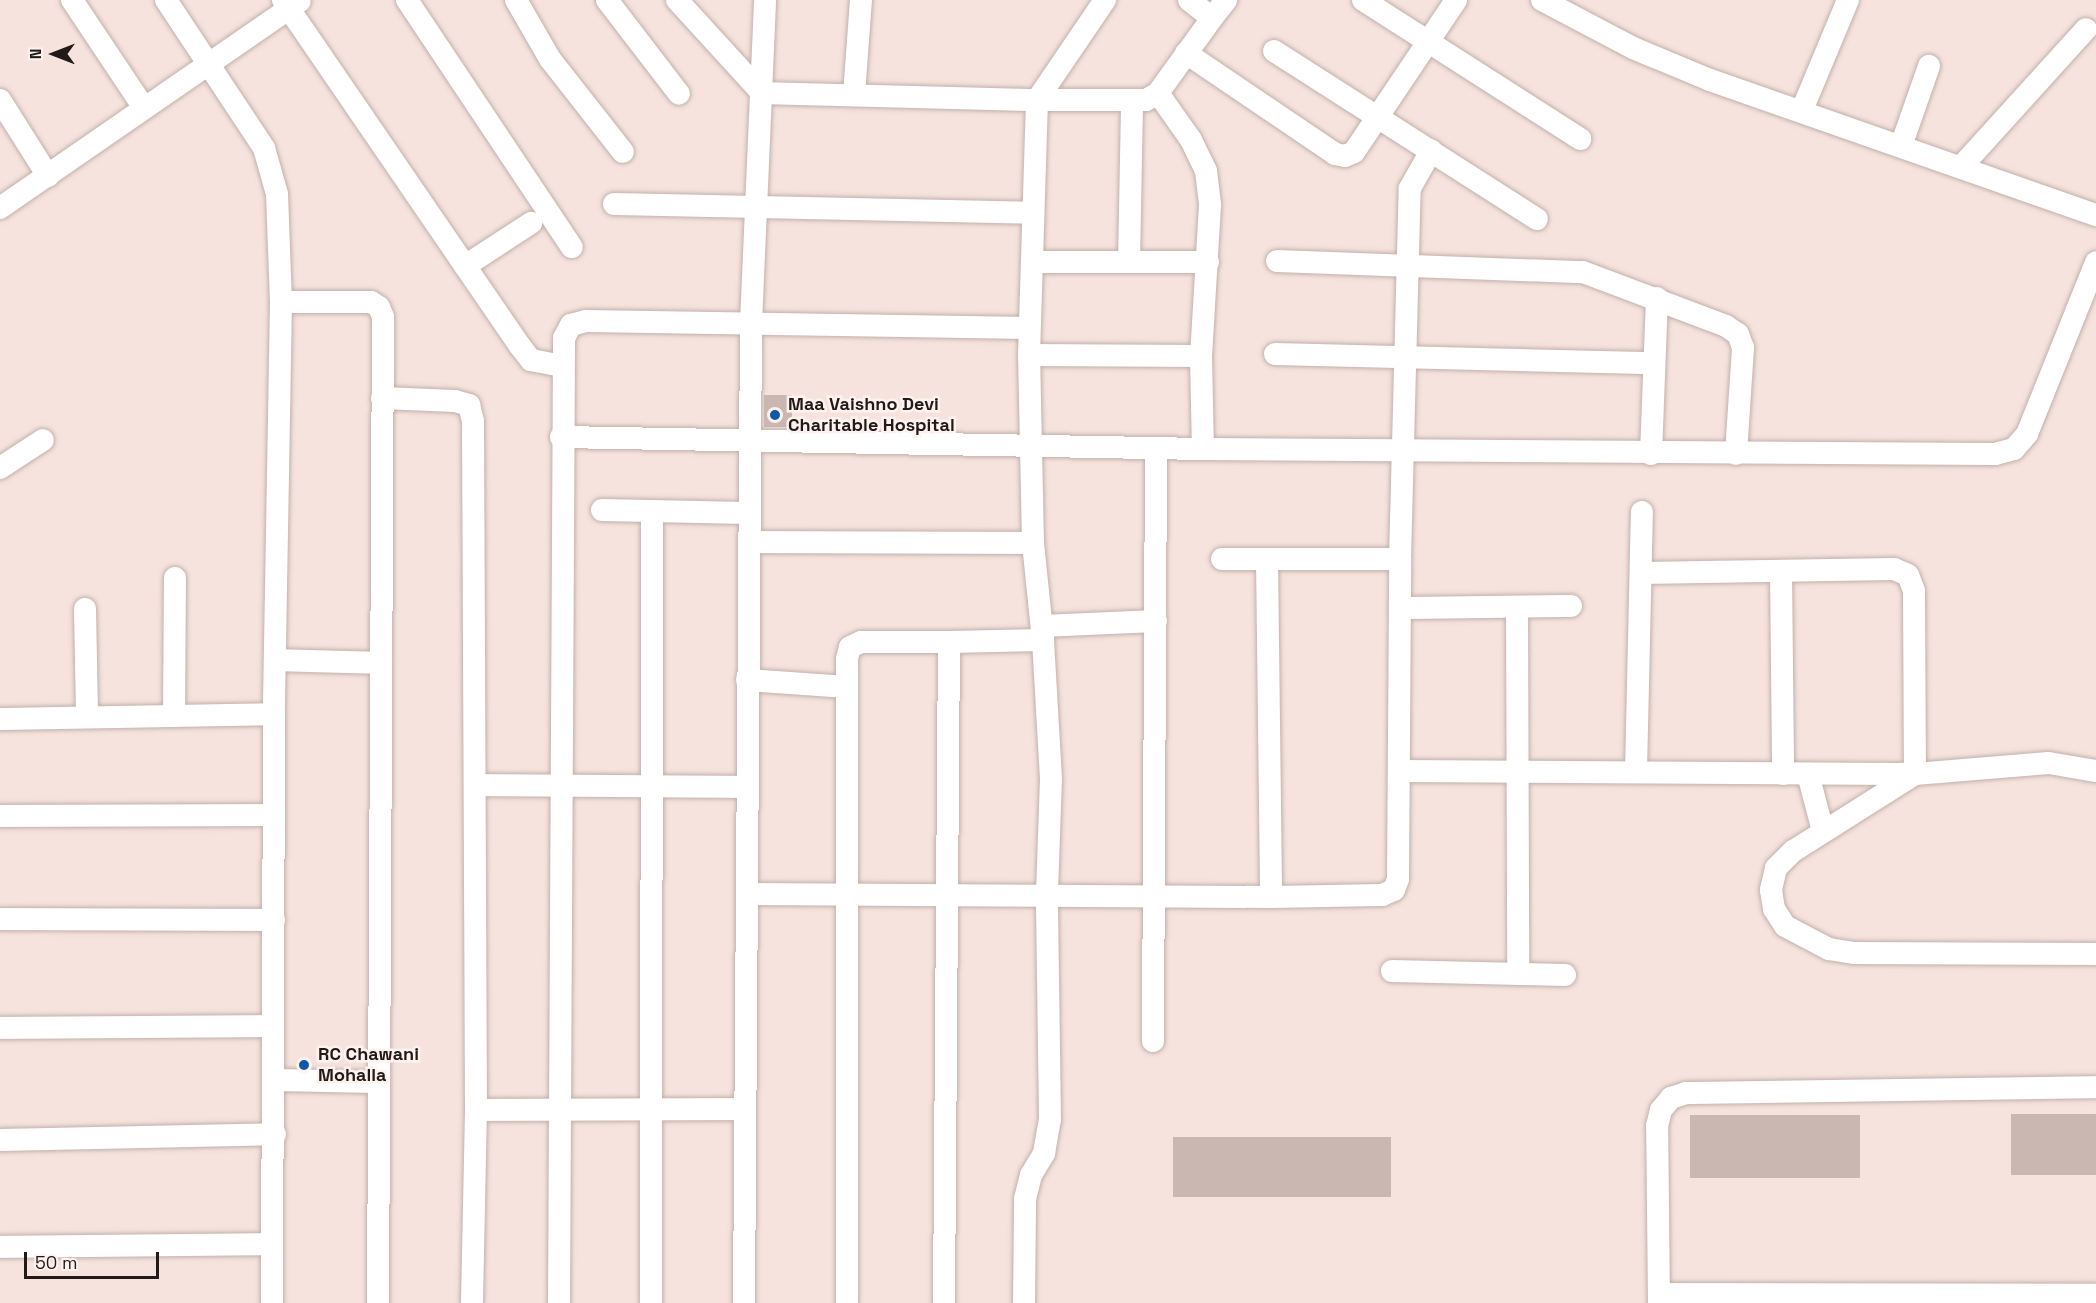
<!DOCTYPE html>
<html>
<head>
<meta charset="utf-8">
<style>
  body { margin:0 }
  #map { position:relative; width:2096px; height:1303px; overflow:hidden; background:#f6e3de; font-family:"Space Grotesk",sans-serif }
  div>[style] { position:absolute }
  .building>* { inset:0; background:#cab7b2; transform-origin:0 0 }
  .roads { filter:drop-shadow(0 0 2px #c2b0ab) drop-shadow(0 0 2px #c2b0ab) }
  .minor>* { height:22px; margin:-11px; padding:0 11px; transform-origin:11px; border-radius:11px; background:#fff }
  .dots>* { width:16px; height:16px; translate:-50% -50%; box-sizing:border-box; border:3px solid #fef2ef; border-radius:50% }
  span { translate:-50% -50%; white-space:nowrap; text-align:center; line-height:1.15; -webkit-text-stroke:5px #fef2ef; paint-order:stroke }
  .poi-label { font-size:18px; color:#211a18; font-weight:700 }
  .left { translate:0 -50%; text-align:left }
  .north { position:absolute; left:24px; top:24px; width:60px; height:60px; -webkit-text-stroke:4px #fef2ef; paint-order:stroke; rotate:270deg; font-size:16px; font-weight:700; line-height:24px; text-align:center; color:#211a18 }
  .north::after { content:''; display:block; margin:auto; width:21px; height:27px; background:#211a18; clip-path:polygon(50% 0,100% 100%,50% 72%,0 100%) }
  .scale { position:absolute; left:24px; top:1252px; width:135px; height:27px; box-sizing:border-box; border:3px solid #211a18; border-top:0; padding-left:8px; font-size:18px; line-height:21px; white-space:nowrap; color:#211a18; -webkit-text-stroke:4px #fef2ef; paint-order:stroke }
</style>
</head>
<body>
<div id="map">
  <div class="building">
    <i style="left:764px;top:395px;width:28px;height:32px"></i>
    <i style="left:2096px;top:1114px;width:61px;height:85px;rotate:90deg"></i>
    <i style="left:1860px;top:1115px;width:63px;height:170px;rotate:90deg"></i>
    <i style="left:1173px;top:1137px;width:218px;height:60px"></i>
  </div>
  <div class="roads">
    <div class="minor">
      <i style="left:72px;top:0;width:130px;rotate:56.3deg"></i>
      <i style="left:166px;top:0;width:178px;rotate:56.5deg"></i>
      <i style="left:264px;top:148px;width:48px;rotate:74.2deg"></i>
      <i style="left:277px;top:194px;width:108px;rotate:87.9deg"></i>
      <i style="left:281px;top:302px;width:412px;rotate:91deg"></i>
      <i style="left:283px;top:0;width:419px;rotate:55.6deg"></i>
      <i style="left:520px;top:346px;width:18px;rotate:52deg"></i>
      <i style="left:531px;top:360px;width:31px;rotate:11deg"></i>
      <i style="left:407px;top:0;width:297px;rotate:56.3deg"></i>
      <i style="left:516px;top:0;width:68px;rotate:60deg"></i>
      <i style="left:550px;top:59px;width:118px;rotate:51.9deg"></i>
      <i style="left:607px;top:0;width:118px;rotate:52.5deg"></i>
      <i style="left:677px;top:0;width:126px;rotate:47.6deg"></i>
      <i style="left:762px;top:93px;width:275px;rotate:1.5deg"></i>
      <i style="left:1037px;top:100px;width:121px;rotate:-55.8deg"></i>
      <i style="left:1189px;top:0;width:29px;rotate:38deg"></i>
      <i style="left:1212px;top:18px;width:23px;rotate:-52deg"></i>
      <i style="left:1363px;top:0;width:258px;rotate:32.6deg"></i>
      <i style="left:1542px;top:0;width:103px;rotate:27.8deg"></i>
      <i style="left:1633px;top:48px;width:83px;rotate:22.6deg"></i>
      <i style="left:1710px;top:80px;width:409px;rotate:19.3deg"></i>
      <i style="left:1274px;top:51px;width:312px;rotate:32.6deg"></i>
      <i style="left:1186px;top:53px;width:180px;rotate:34.1deg"></i>
      <i style="left:1335px;top:154px;width:10px;rotate:11deg"></i>
      <i style="left:1345px;top:156px;width:10px;rotate:-24deg"></i>
      <i style="left:1354px;top:152px;width:183px;rotate:-56.1deg"></i>
      <i style="left:1158px;top:93px;width:57px;rotate:54.9deg"></i>
      <i style="left:1191px;top:140px;width:34px;rotate:64deg"></i>
      <i style="left:1206px;top:171px;width:34px;rotate:83deg"></i>
      <i style="left:1210px;top:205px;width:151px;rotate:93.4deg"></i>
      <i style="left:1201px;top:356px;width:93px;rotate:88.8deg"></i>
      <i style="left:854px;top:95px;width:95px;rotate:-85.8deg"></i>
      <i style="left:0;top:100px;width:90px;rotate:57.7deg"></i>
      <i style="left:1802px;top:110px;width:119px;rotate:-67.3deg"></i>
      <i style="left:1901px;top:146px;width:85px;rotate:-70.7deg"></i>
      <i style="left:1961px;top:167px;width:186px;rotate:-47.8deg"></i>
      <i style="left:614px;top:204px;width:418px;rotate:1.2deg"></i>
      <i style="left:0;top:208px;width:364px;rotate:-34.6deg"></i>
      <i style="left:1277px;top:261px;width:306px;rotate:2.1deg"></i>
      <i style="left:1583px;top:272px;width:153px;rotate:20.7deg"></i>
      <i style="left:1726px;top:326px;width:14px;rotate:34deg"></i>
      <i style="left:1738px;top:334px;width:15px;rotate:70deg"></i>
      <i style="left:1743px;top:348px;width:106px;rotate:93.8deg"></i>
      <i style="left:1032px;top:262px;width:176px"></i>
      <i style="left:1129px;top:262px;width:160px;rotate:-88.9deg"></i>
      <i style="left:465px;top:266px;width:79px;rotate:-33.1deg"></i>
      <i style="left:281px;top:302px;width:90px"></i>
      <i style="left:371px;top:302px;width:9px;rotate:32deg"></i>
      <i style="left:379px;top:307px;width:11px;rotate:68deg"></i>
      <i style="left:383px;top:317px;width:986px;rotate:90.29deg"></i>
      <i style="left:1275px;top:354px;width:379px;rotate:1.4deg"></i>
      <i style="left:1029px;top:355px;width:172px;rotate:0.3deg"></i>
      <i style="left:382px;top:398px;width:73px;rotate:2.4deg"></i>
      <i style="left:455px;top:401px;width:15px;rotate:16deg"></i>
      <i style="left:469px;top:405px;width:16px;rotate:76deg"></i>
      <i style="left:473px;top:421px;width:689px;rotate:89.75deg"></i>
      <i style="left:476px;top:1110px;width:193px;rotate:91.2deg"></i>
      <i style="left:561px;top:437px;width:642px;rotate:1.07deg"></i>
      <i style="left:1203px;top:449px;width:792px;rotate:0.36deg"></i>
      <i style="left:1995px;top:454px;width:20px;rotate:-15deg"></i>
      <i style="left:2014px;top:449px;width:20px;rotate:-49deg"></i>
      <i style="left:2027px;top:434px;width:185px;rotate:-68.1deg"></i>
      <i style="left:1651px;top:454px;width:156px;rotate:-87.8deg"></i>
      <i style="left:0;top:468px;width:51px;rotate:-33.1deg"></i>
      <i style="left:602px;top:510px;width:146px;rotate:1.2deg"></i>
      <i style="left:749px;top:542px;width:284px;rotate:0.2deg"></i>
      <i style="left:1222px;top:559px;width:178px"></i>
      <i style="left:1267px;top:559px;width:338px;rotate:89.3deg"></i>
      <i style="left:1781px;top:571px;width:203px;rotate:89.4deg"></i>
      <i style="left:1641px;top:573px;width:253px;rotate:-0.9deg"></i>
      <i style="left:1894px;top:569px;width:15px;rotate:23deg"></i>
      <i style="left:1908px;top:575px;width:17px;rotate:69deg"></i>
      <i style="left:1914px;top:591px;width:183px;rotate:89.7deg"></i>
      <i style="left:1915px;top:774px;width:144px;rotate:147.7deg"></i>
      <i style="left:1793px;top:851px;width:24px;rotate:135deg"></i>
      <i style="left:1776px;top:868px;width:23px;rotate:103deg"></i>
      <i style="left:1771px;top:890px;width:19px;rotate:81deg"></i>
      <i style="left:1774px;top:909px;width:20px;rotate:57deg"></i>
      <i style="left:1785px;top:926px;width:50px;rotate:27.6deg"></i>
      <i style="left:1829px;top:949px;width:26px;rotate:9deg"></i>
      <i style="left:1855px;top:953px;width:241px;rotate:0.2deg"></i>
      <i style="left:1517px;top:607px;width:367px;rotate:89.8deg"></i>
      <i style="left:1400px;top:608px;width:171px;rotate:-0.7deg"></i>
      <i style="left:85px;top:609px;width:108px;rotate:88.9deg"></i>
      <i style="left:1042px;top:626px;width:114px;rotate:-2.5deg"></i>
      <i style="left:275px;top:660px;width:106px;rotate:1.6deg"></i>
      <i style="left:747px;top:680px;width:100px;rotate:4deg"></i>
      <i style="left:174px;top:716px;width:138px;rotate:-89.6deg"></i>
      <i style="left:0;top:719px;width:274px;rotate:-1deg"></i>
      <i style="left:274px;top:714px;width:589px;rotate:90.19deg"></i>
      <i style="left:1400px;top:771px;width:515px;rotate:0.33deg"></i>
      <i style="left:1915px;top:774px;width:134px;rotate:-4.7deg"></i>
      <i style="left:2049px;top:763px;width:48px;rotate:9.7deg"></i>
      <i style="left:1636px;top:772px;width:260px;rotate:-88.7deg"></i>
      <i style="left:1808px;top:774px;width:59px;rotate:75.3deg"></i>
      <i style="left:476px;top:785px;width:271px;rotate:0.4deg"></i>
      <i style="left:0;top:816px;width:273px;rotate:-0.2deg"></i>
      <i style="left:747px;top:894px;width:524px;rotate:0.33deg"></i>
      <i style="left:1271px;top:897px;width:111px;rotate:-1deg"></i>
      <i style="left:1382px;top:895px;width:13px;rotate:-23deg"></i>
      <i style="left:1394px;top:890px;width:12px;rotate:-70deg"></i>
      <i style="left:1398px;top:879px;width:320px;rotate:-89.6deg"></i>
      <i style="left:1400px;top:559px;width:371px;rotate:-88.5deg"></i>
      <i style="left:1410px;top:188px;width:43px;rotate:-60.4deg"></i>
      <i style="left:0;top:919px;width:274px;rotate:0.2deg"></i>
      <i style="left:1392px;top:971px;width:173px;rotate:1.3deg"></i>
      <i style="left:0;top:1028px;width:273px;rotate:-0.4deg"></i>
      <i style="left:1153px;top:1041px;width:593px;rotate:-89.71deg"></i>
      <i style="left:274px;top:1080px;width:104px;rotate:1.1deg"></i>
      <i style="left:476px;top:1110px;width:269px;rotate:-0.2deg"></i>
      <i style="left:0;top:1140px;width:275px;rotate:-1.2deg"></i>
      <i style="left:0;top:1247px;width:272px;rotate:-0.6deg"></i>
      <i style="left:1659px;top:1294px;width:437px;rotate:0.1deg"></i>
      <i style="left:559px;top:1303px;width:965px;rotate:-89.7deg"></i>
      <i style="left:564px;top:338px;width:15px;rotate:-62deg"></i>
      <i style="left:571px;top:325px;width:16px;rotate:-15deg"></i>
      <i style="left:586px;top:321px;width:443px;rotate:0.9deg"></i>
      <i style="left:651px;top:1303px;width:792px;rotate:-89.93deg"></i>
      <i style="left:744px;top:1303px;width:980px;rotate:-89.59deg"></i>
      <i style="left:751px;top:323px;width:323px;rotate:-87.5deg"></i>
      <i style="left:847px;top:1303px;width:644px;rotate:-90deg"></i>
      <i style="left:847px;top:659px;width:12px;rotate:-76deg"></i>
      <i style="left:850px;top:647px;width:12px;rotate:-24deg"></i>
      <i style="left:861px;top:642px;width:88px"></i>
      <i style="left:944px;top:1303px;width:661px;rotate:-89.57deg"></i>
      <i style="left:949px;top:642px;width:94px;rotate:-1.2deg"></i>
      <i style="left:1043px;top:640px;width:98px;rotate:-95.9deg"></i>
      <i style="left:1033px;top:543px;width:188px;rotate:-91.2deg"></i>
      <i style="left:1029px;top:355px;width:255px;rotate:-88.2deg"></i>
      <i style="left:1037px;top:100px;width:109px"></i>
      <i style="left:1146px;top:100px;width:14px;rotate:-30deg"></i>
      <i style="left:1158px;top:93px;width:92px;rotate:-54.2deg"></i>
      <i style="left:1024px;top:1303px;width:104px;rotate:-89.4deg"></i>
      <i style="left:1025px;top:1199px;width:25px;rotate:-76deg"></i>
      <i style="left:1031px;top:1175px;width:26px;rotate:-59deg"></i>
      <i style="left:1044px;top:1153px;width:34px;rotate:-80deg"></i>
      <i style="left:1050px;top:1120px;width:227px;rotate:-90.8deg"></i>
      <i style="left:1047px;top:893px;width:114px;rotate:-88deg"></i>
      <i style="left:1051px;top:779px;width:139px;rotate:-93.3deg"></i>
      <i style="left:1659px;top:1303px;width:177px;rotate:-90.6deg"></i>
      <i style="left:1657px;top:1126px;width:16px;rotate:-76deg"></i>
      <i style="left:1661px;top:1110px;width:16px;rotate:-50deg"></i>
      <i style="left:1671px;top:1098px;width:16px;rotate:-18deg"></i>
      <i style="left:1686px;top:1093px;width:410px;rotate:-0.8deg"></i>
    </div>
  </div>
  <div class="dots">
    <i style="left:775px;top:415px;background:#0e5aa9"></i>
    <i style="left:304px;top:1065px;background:#0e5aa9"></i>
  </div>
  <div class="poi-label">
    <span class="left" style="left:788px;top:415px">Maa Vaishno Devi<br>Charitable Hospital</span>
    <span class="left" style="left:318px;top:1065px">RC Chawani<br>Mohalla</span>
  </div>
  <div class="north">N</div>
  <div class="scale">50 m</div>
</div>
</body>
</html>
